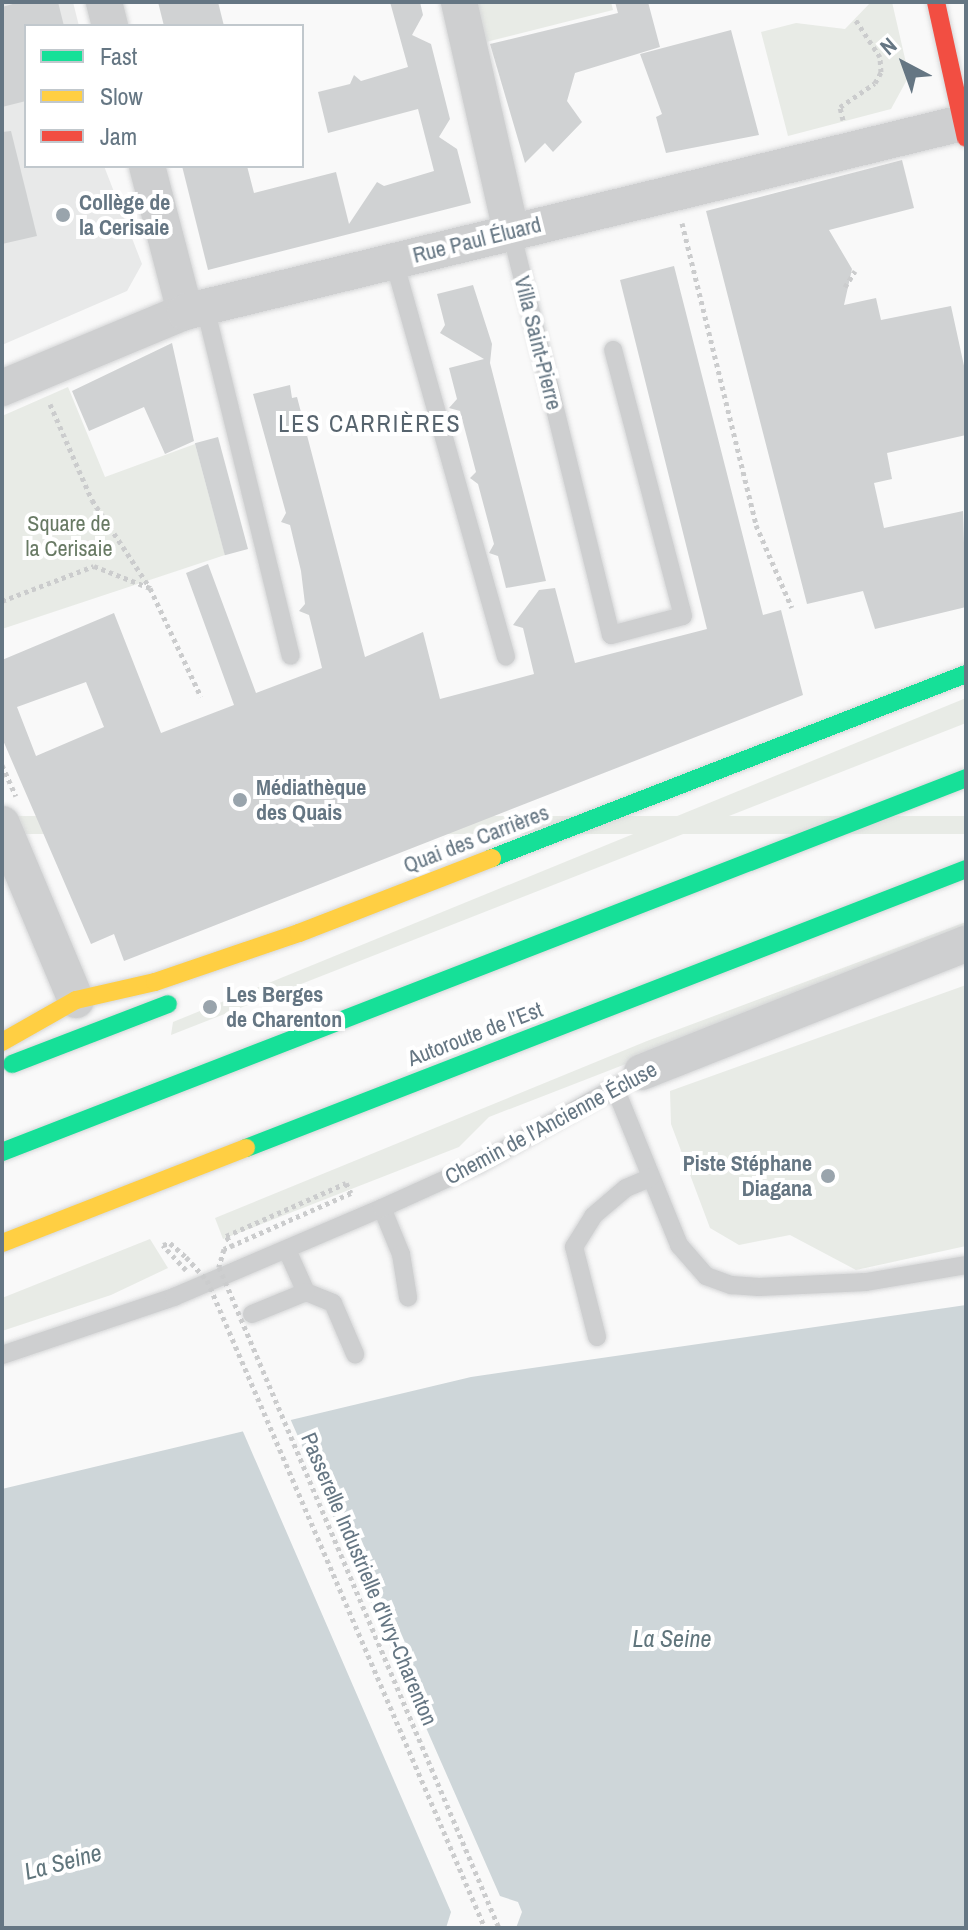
<!DOCTYPE html>
<html>
<head>
<meta charset="utf-8">
<style>
  body { margin:0 }
  #map { position:relative; width:968px; height:1930px; overflow:hidden; background:#f9f9f9; font-family:"Archivo Narrow",sans-serif }
  div>[style] { position:absolute }
  .built>* { inset:0; background:#e8e9e9 }
  .green>* { inset:0; background:#e8ebe6; transform-origin:0 0 }
  .water>* { inset:0; background:#ced6d9 }
  .pier>* { inset:0; background:#f9f9f9 }
  .building>* { inset:0; background:#d0d2d3; transform-origin:0 0 }
  .path>* { height:5px; margin-top:-2.5px; transform-origin:0; background:repeating-linear-gradient(90deg,#cbcccd 0 4px,transparent 0 8px) }
  .roads { filter:drop-shadow(0 0 2px #d5d6d7) drop-shadow(0 0 2px #d5d6d7) }
  .lane>* { height:18px; margin:-9px; padding:0 9px; transform-origin:9px; border-radius:9px; background:#cecfd0 }
  .street>* { height:36px; margin:-18px; padding:0 18px; transform-origin:18px; border-radius:18px; background:#cecfd0 }
  .fast>* { height:18px; margin:-9px; padding:0 9px; transform-origin:9px; border-radius:9px; background:#16e098 }
  .slow>* { height:18px; margin:-9px; padding:0 9px; transform-origin:9px; border-radius:9px; background:#ffcf43 }
  .jam>* { height:18px; margin:-9px; padding:0 9px; transform-origin:9px; border-radius:9px; background:#f24e42 }
  .path-bridge>* { height:5px; margin-top:-2.5px; transform-origin:0; background:repeating-linear-gradient(90deg,#cbcccd 0 4px,transparent 0 8px) }
  .dots>* { width:22px; height:22px; translate:-50% -50%; box-sizing:border-box; border:4px solid #fff; border-radius:50% }
  span { translate:-50% -50%; white-space:nowrap; text-align:center; line-height:1.15; -webkit-text-stroke:8px #fff; paint-order:stroke }
  .poi-label { font-size:22px; color:#657683; font-weight:700 }
  .left { translate:0 -50%; text-align:left }
  .right { translate:-100% -50%; text-align:right }
  .street-label { font-size:22px; color:#657683 }
  .park-label { font-size:22px; color:#687a64 }
  .neighbourhood-label { font-size:24px; color:#57646e; letter-spacing:2px }
  .water-label { font-size:24px; color:#60757c; font-style:italic }
  .frame { position:absolute; inset:0; border:4px solid #657683; pointer-events:none }
  .legend { position:absolute; left:24px; top:24px; width:280px; height:144px; box-sizing:border-box; background:#fff; border:2px solid #c1c8cd; margin:0; padding:10px 14px; list-style:none; font-size:24px; color:#657683 }
  .legend li { display:flex; align-items:center; gap:16px; height:40px }
  .legend b { width:40px; border:2px solid #c1c8cd }
  .north { position:absolute; left:864px; top:24px; width:80px; height:80px; -webkit-text-stroke:6px #fff; paint-order:stroke; rotate:319deg; font-size:22px; font-weight:700; line-height:32px; text-align:center; color:#657683 }
  .north::after { content:''; display:block; margin:auto; width:28px; height:36px; background:#657683; clip-path:polygon(50% 0,100% 100%,50% 72%,0 100%) }
</style>
</head>
<body>
<div id="map">
  <div class="built">
    <i style="clip-path:polygon(2px 2px,73px 2px,79px 26px,26px 26px,26px 166px,104px 166px,142px 264px,127px 291px,2px 345px)"></i>
  </div>
  <div class="green">
    <i style="clip-path:polygon(476px 2px,611px 2px,613px 10px,486px 42px)"></i>
    <i style="clip-path:polygon(871px 2px,892px 2px,909px 76px,891px 109px,788px 136px,761px 32px,796px 23px,845px 29px)"></i>
    <i style="clip-path:polygon(68px 387px,105px 477px,195px 444px,225px 555px,2px 629px,2px 416px)"></i>
    <i style="clip-path:polygon(966px 698px,966px 723px,171px 1035px,173px 1022px)"></i>
    <i style="left:966px;top:816px;width:18px;height:1033px;rotate:90deg"></i>
    <i style="clip-path:polygon(966px 922px,966px 932px,489px 1117px,459px 1147px,223px 1239px,215px 1218px,647px 1041px)"></i>
    <i style="clip-path:polygon(966px 985px,966px 1246px,856px 1270px,790px 1235px,739px 1245px,710px 1228px,671px 1124px,670px 1091px)"></i>
    <i style="clip-path:polygon(150px 1239px,168px 1268px,111px 1295px,2px 1331px,2px 1298px)"></i>
  </div>
  <div class="water">
    <i style="clip-path:polygon(966px 1305px,966px 1928px,2px 1928px,2px 1489px,471px 1377px)"></i>
  </div>
  <div class="pier">
    <i style="clip-path:polygon(289px 1416px,500px 1896px,518px 1902px,522px 1912px,516px 1928px,446px 1928px,451px 1912px,241px 1427px)"></i>
  </div>
  <div class="building">
    <i style="clip-path:polygon(20px 2px,58px 2px,64px 26px,26px 26px,26px 101px,2px 107px,2px 7px)"></i>
    <i style="clip-path:polygon(158px 2px,218px 2px,224px 26px,164px 26px)"></i>
    <i style="clip-path:polygon(390px 2px,420px 2px,423px 15px,412px 35px,431px 44px,450px 119px,439px 137px,457px 149px,471px 203px,208px 270px,182px 166px,247px 166px,254px 193px,336px 172px,349px 224px,377px 182px,384px 186px,434px 171px,418px 109px,328px 133px,318px 92px,350px 84px,354px 75px,361px 81px,408px 67px)"></i>
    <i style="clip-path:polygon(615px 2px,648px 2px,660px 47px,575px 73px,567px 101px,582px 122px,553px 152px,545px 143px,525px 163px,490px 44px,618px 13px)"></i>
    <i style="clip-path:polygon(731px 30px,759px 135px,666px 153px,656px 117px,662px 114px,640px 54px)"></i>
    <i style="clip-path:polygon(11px 131px,37px 236px,2px 244px,2px 132px)"></i>
    <i style="clip-path:polygon(902px 160px,914px 208px,829px 230px,852px 269px,844px 305px,876px 298px,881px 320px,951px 306px,966px 375px,966px 435px,887px 453px,892px 479px,874px 483px,884px 528px,963px 511px,966px 607px,875px 629px,863px 591px,807px 604px,706px 211px)"></i>
    <i style="clip-path:polygon(evenodd,674px 266px,763px 615px,781px 610px,803px 695px,124px 961px,114px 934px,91px 944px,2px 738px,2px 660px,114px 613px,161px 733px,234px 705px,186px 573px,208px 564px,256px 693px,322px 668px,309px 615px,299px 611px,305px 604px,301px 571px,290px 525px,281px 522px,286px 513px,253px 394px,290px 385px,292px 398px,297px 397px,365px 657px,423px 632px,440px 699px,534px 674px,523px 628px,513px 625px,539px 590px,555px 588px,575px 663px,707px 629px,620px 280px,674px 266px,86px 682px,104px 727px,36px 756px,17px 707px,86px 682px)"></i>
    <i style="clip-path:polygon(473px 285px,492px 344px,490px 363px,546px 581px,506px 588px,498px 556px,489px 553px,494px 544px,478px 484px,470px 478px,476px 472px,460px 411px,449px 408px,457px 399px,449px 368px,484px 359px,440px 333px,445px 325px,437px 294px)"></i>
    <i style="clip-path:polygon(172px 343px,194px 441px,165px 454px,144px 407px,89px 431px,72px 391px)"></i>
    <i style="left:218px;top:437px;width:116px;height:24px;rotate:75deg"></i>
  </div>
  <div class="path">
    <i style="left:843px;top:120px;width:13px;rotate:-103deg"></i>
    <i style="left:840px;top:107px;width:42px;rotate:-34.4deg"></i>
    <i style="left:875px;top:83px;width:13px;rotate:-61deg"></i>
    <i style="left:881px;top:72px;width:15px;rotate:-94deg"></i>
    <i style="left:880px;top:57px;width:45px;rotate:-123.3deg"></i>
    <i style="left:682px;top:223px;width:311px;rotate:76.2deg"></i>
    <i style="left:756px;top:525px;width:90px;rotate:66.6deg"></i>
    <i style="left:845px;top:287px;width:19px;rotate:-58deg"></i>
    <i style="left:50px;top:404px;width:105px;rotate:66.4deg"></i>
    <i style="left:92px;top:500px;width:105px;rotate:56.6deg"></i>
    <i style="left:2px;top:601px;width:98px;rotate:-20.8deg"></i>
    <i style="left:94px;top:566px;width:60px;rotate:21.4deg"></i>
    <i style="left:150px;top:588px;width:120px;rotate:64.9deg"></i>
    <i style="left:2px;top:765px;width:34px;rotate:66deg"></i>
    <i style="left:233px;top:1247px;width:13px;rotate:-122deg"></i>
    <i style="left:226px;top:1236px;width:131px;rotate:-23.8deg"></i>
    <i style="left:346px;top:1183px;width:11px;rotate:63deg"></i>
    <i style="left:186px;top:1270px;width:34px;rotate:-133deg"></i>
    <i style="left:163px;top:1245px;width:7px;rotate:-16deg"></i>
    <i style="left:170px;top:1243px;width:21px;rotate:41deg"></i>
  </div>
  <div class="roads">
    <div class="lane">
      <i style="left:511px;top:231px;width:416px;rotate:76.1deg"></i>
      <i style="left:611px;top:635px;width:74px;rotate:-14.8deg"></i>
      <i style="left:683px;top:616px;width:275px;rotate:-104.7deg"></i>
      <i style="left:394px;top:261px;width:411px;rotate:74.2deg"></i>
      <i style="left:205px;top:307px;width:359px;rotate:76.2deg"></i>
      <i style="left:615px;top:1088px;width:170px;rotate:67.8deg"></i>
      <i style="left:679px;top:1245px;width:41px;rotate:48.9deg"></i>
      <i style="left:706px;top:1276px;width:27px;rotate:20deg"></i>
      <i style="left:731px;top:1285px;width:28px;rotate:4deg"></i>
      <i style="left:759px;top:1287px;width:107px;rotate:-2.7deg"></i>
      <i style="left:866px;top:1282px;width:101px;rotate:-9.6deg"></i>
      <i style="left:382px;top:1208px;width:50px;rotate:67.6deg"></i>
      <i style="left:401px;top:1254px;width:44px;rotate:80.8deg"></i>
      <i style="left:287px;top:1250px;width:46px;rotate:65.7deg"></i>
      <i style="left:306px;top:1292px;width:29px;rotate:22deg"></i>
      <i style="left:333px;top:1303px;width:56px;rotate:66.7deg"></i>
      <i style="left:252px;top:1314px;width:58px;rotate:-22.2deg"></i>
      <i style="left:597px;top:1337px;width:93px;rotate:-104.3deg"></i>
      <i style="left:574px;top:1247px;width:36px;rotate:-58deg"></i>
      <i style="left:593px;top:1216px;width:43px;rotate:-40.3deg"></i>
      <i style="left:626px;top:1188px;width:26px;rotate:-23deg"></i>
      <i style="left:2px;top:1355px;width:182px;rotate:-18.6deg"></i>
      <i style="left:174px;top:1297px;width:226px;rotate:-23.2deg"></i>
      <i style="left:382px;top:1208px;width:107px;rotate:-24.4deg"></i>
      <i style="left:479px;top:1164px;width:187px;rotate:-29.4deg"></i>
    </div>
    <div class="street">
      <i style="left:104px;top:2px;width:25px;rotate:76deg"></i>
      <i style="left:459px;top:2px;width:235px;rotate:77.2deg"></i>
      <i style="left:147px;top:166px;width:151px;rotate:75.4deg"></i>
      <i style="left:2px;top:388px;width:198px;rotate:-22.6deg"></i>
      <i style="left:185px;top:312px;width:800px;rotate:-13.67deg"></i>
      <i style="left:2px;top:824px;width:191px;rotate:67.2deg"></i>
      <i style="left:642px;top:1072px;width:348px;rotate:-21.6deg"></i>
    </div>
    <div class="fast">
      <i style="left:492px;top:858px;width:508px;rotate:-21.22deg"></i>
      <i style="left:12px;top:1064px;width:167px;rotate:-21deg"></i>
      <i style="left:246px;top:1148px;width:772px;rotate:-21.18deg"></i>
      <i style="left:2px;top:1152px;width:1034px;rotate:-21.2deg"></i>
    </div>
    <div class="slow">
      <i style="left:2px;top:1042px;width:85px;rotate:-29.6deg"></i>
      <i style="left:76px;top:1000px;width:81px;rotate:-12.8deg"></i>
      <i style="left:155px;top:982px;width:152px;rotate:-18.8deg"></i>
      <i style="left:299px;top:933px;width:207px;rotate:-21.2deg"></i>
      <i style="left:2px;top:1243px;width:262px;rotate:-21.3deg"></i>
    </div>
    <div class="jam">
      <i style="left:936px;top:2px;width:139px;rotate:77.6deg"></i>
    </div>
  </div>
  <div class="path-bridge">
    <i style="left:351px;top:1193px;width:139px;rotate:156.2deg"></i>
    <i style="left:224px;top:1249px;width:19px;rotate:106deg"></i>
    <i style="left:219px;top:1267px;width:718px;rotate:67.04deg"></i>
    <i style="left:186px;top:1257px;width:31px;rotate:48deg"></i>
    <i style="left:207px;top:1280px;width:705px;rotate:66.78deg"></i>
  </div>
  <div class="dots">
    <i style="left:63px;top:215px;background:#99a4ac"></i>
    <i style="left:240px;top:800px;background:#99a4ac"></i>
    <i style="left:210px;top:1007px;background:#99a4ac"></i>
    <i style="left:828px;top:1176px;background:#99a4ac"></i>
  </div>
  <div class="poi-label">
    <span class="left" style="left:79px;top:215px">Collège de<br>la Cerisaie</span>
    <span class="left" style="left:256px;top:800px">Médiathèque<br>des Quais</span>
    <span class="left" style="left:226px;top:1007px">Les Berges<br>de Charenton</span>
    <span class="right" style="left:812px;top:1176px">Piste Stéphane<br>Diagana</span>
  </div>
  <div class="street-label">
    <span style="left:477px;top:240px;rotate:-14deg">Rue Paul Éluard</span>
    <span style="left:538px;top:343px;rotate:76deg">Villa Saint-Pierre</span>
    <span style="left:476px;top:839px;rotate:-21deg">Quai des Carrières</span>
    <span style="left:475px;top:1034px;rotate:-21deg">Autoroute de l’Est</span>
    <span style="left:551px;top:1123px;rotate:-28deg">Chemin de l'Ancienne Écluse</span>
    <span style="left:369px;top:1579px;rotate:67deg">Passerelle Industrielle d'Ivry-Charenton</span>
  </div>
  <div class="park-label">
    <span style="left:69px;top:536px">Square de<br>la Cerisaie</span>
  </div>
  <div class="neighbourhood-label">
    <span style="left:370px;top:424px">LES CARRIÈRES</span>
  </div>
  <div class="water-label">
    <span style="left:672px;top:1639px">La Seine</span>
    <span style="left:63px;top:1862px;rotate:-15deg">La Seine</span>
  </div>
  <div class="frame"></div>
  <ul class="legend">
  <li><b style="height:10px;background:#16e098"></b>Fast</li>
  <li><b style="height:10px;background:#ffcf43"></b>Slow</li>
  <li><b style="height:10px;background:#f24e42"></b>Jam</li>
  </ul>
  <div class="north">N</div>
</div>
</body>
</html>
